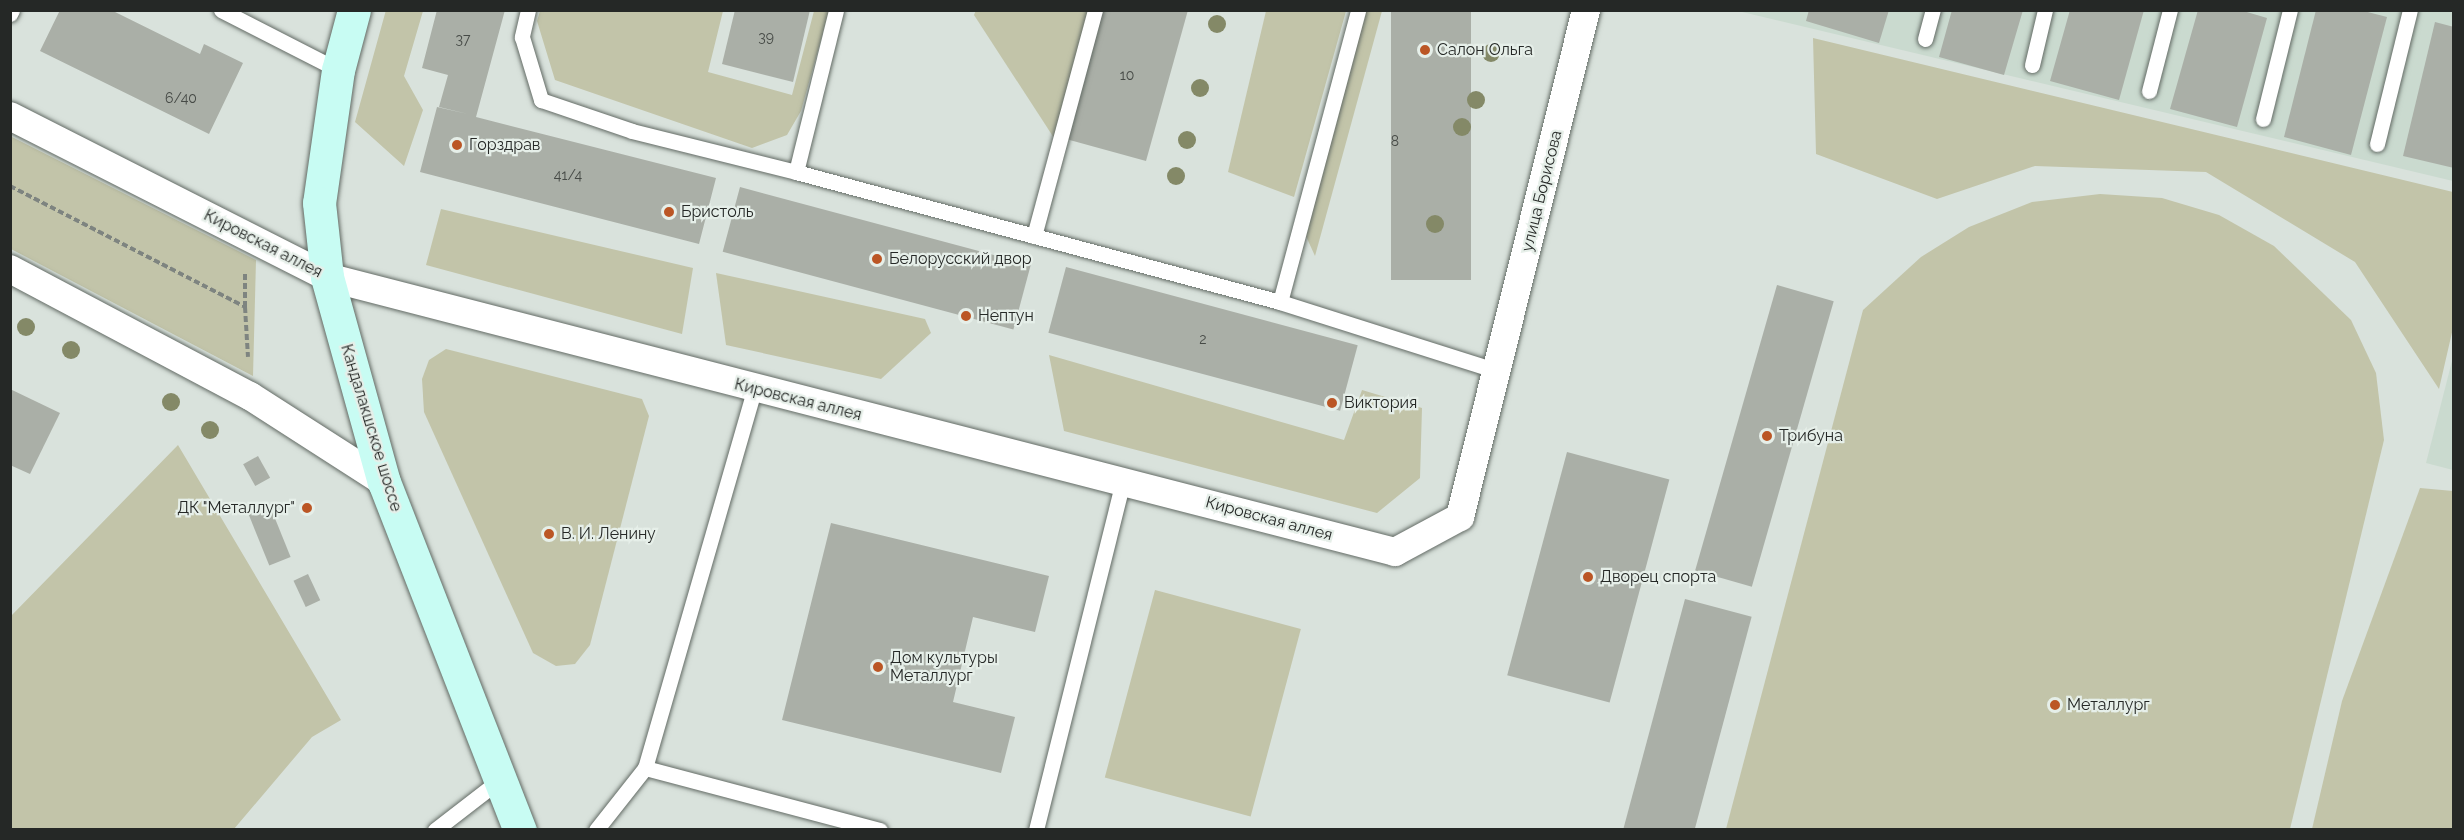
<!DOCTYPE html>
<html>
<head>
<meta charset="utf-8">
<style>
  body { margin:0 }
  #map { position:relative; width:2464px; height:840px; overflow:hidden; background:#d9e2dc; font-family:Raleway,sans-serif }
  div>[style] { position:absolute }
  .built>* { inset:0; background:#cadacf }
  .green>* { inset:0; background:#c2c4a9; transform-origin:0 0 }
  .building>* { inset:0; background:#aaafa7; transform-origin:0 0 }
  .path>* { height:4px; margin-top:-2px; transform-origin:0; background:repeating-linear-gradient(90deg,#7e8480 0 6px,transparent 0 9px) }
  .roads { filter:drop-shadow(0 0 2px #636b65) drop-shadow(0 0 2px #636b65) }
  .service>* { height:15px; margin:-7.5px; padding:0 7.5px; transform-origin:7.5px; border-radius:7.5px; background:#fff }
  .minor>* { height:28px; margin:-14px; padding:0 14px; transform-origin:14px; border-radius:14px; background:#fff }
  .secondary>* { height:33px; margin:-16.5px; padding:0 16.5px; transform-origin:16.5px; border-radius:16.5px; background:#c8fcf3 }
  .trees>* { width:18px; height:18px; margin:-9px; border-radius:50%; background:#848967 }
  .dots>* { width:16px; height:16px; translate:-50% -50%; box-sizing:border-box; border:3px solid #e6efe9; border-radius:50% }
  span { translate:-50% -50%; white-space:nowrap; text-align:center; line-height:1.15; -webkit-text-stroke:4.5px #e6efe9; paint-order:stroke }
  .number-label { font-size:14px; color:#464a46 }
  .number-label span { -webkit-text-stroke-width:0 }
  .poi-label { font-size:16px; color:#252826 }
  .left { translate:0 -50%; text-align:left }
  .right { translate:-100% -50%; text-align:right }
  .street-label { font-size:16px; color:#252826 }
  .frame { position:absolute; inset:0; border:12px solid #252826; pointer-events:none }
</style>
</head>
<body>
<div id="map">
  <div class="built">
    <i style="clip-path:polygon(1738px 11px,2453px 11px,2453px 181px)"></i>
    <i style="clip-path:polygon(2453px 357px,2454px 470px,2453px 470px,2426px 463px)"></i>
  </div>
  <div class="green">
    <i style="clip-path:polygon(386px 10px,423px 11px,404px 76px,423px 110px,404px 166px,355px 122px)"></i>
    <i style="clip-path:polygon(976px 10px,1089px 11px,1054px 138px,974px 15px)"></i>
    <i style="clip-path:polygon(540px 11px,723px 11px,708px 72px,792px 95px,814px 11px,829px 11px,801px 111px,787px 135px,752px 148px,555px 80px,537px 21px)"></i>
    <i style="clip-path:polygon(1266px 11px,1346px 11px,1294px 197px,1228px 172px)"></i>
    <i style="clip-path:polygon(1364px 11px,1382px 11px,1315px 256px,1305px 234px)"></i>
    <i style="clip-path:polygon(1813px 38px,2453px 192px,2453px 328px,2439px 389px,2355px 262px,2206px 172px,2035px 166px,1937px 199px,1816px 154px)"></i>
    <i style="clip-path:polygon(10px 136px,256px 260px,253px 376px,11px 249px)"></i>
    <i style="clip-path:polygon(2100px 194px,2162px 198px,2219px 215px,2274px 246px,2351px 320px,2376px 373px,2384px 440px,2290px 829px,1726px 829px,1863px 310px,1921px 257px,1969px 227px,2032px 202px)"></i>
    <i style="clip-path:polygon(441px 209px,693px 268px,682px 334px,426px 265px)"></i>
    <i style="clip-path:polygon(716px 273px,925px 319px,931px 333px,881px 379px,726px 345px)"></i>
    <i style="clip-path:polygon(446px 349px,642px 399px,649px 416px,590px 645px,575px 664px,556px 666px,533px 653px,424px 412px,422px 379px,429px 360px)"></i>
    <i style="clip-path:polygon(1049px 355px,1344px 440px,1362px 390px,1422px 408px,1420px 478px,1377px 513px,1064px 431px)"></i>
    <i style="clip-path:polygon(178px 445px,341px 720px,312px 737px,234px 829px,11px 829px,11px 616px)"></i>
    <i style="clip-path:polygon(2420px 488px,2453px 491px,2453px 829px,2312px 829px,2342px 701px)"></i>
    <i style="left:1155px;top:590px;width:151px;height:194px;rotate:15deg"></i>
  </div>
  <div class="building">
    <i style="clip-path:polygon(60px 10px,111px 10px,200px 54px,204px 44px,243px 63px,209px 134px,40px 51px)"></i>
    <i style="clip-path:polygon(437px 10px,505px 10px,476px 117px,716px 178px,699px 244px,420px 172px,437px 107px,468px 114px,439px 107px,448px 75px,422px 68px)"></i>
    <i style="clip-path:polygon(735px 10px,810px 10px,793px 82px,722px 64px)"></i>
    <i style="clip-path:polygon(1102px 10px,1188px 10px,1146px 161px,1066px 139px)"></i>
    <i style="left:1391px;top:10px;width:80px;height:270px"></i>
    <i style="clip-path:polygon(1809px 10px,1889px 10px,1879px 43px,1806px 21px)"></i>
    <i style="clip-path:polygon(1952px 10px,2023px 10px,2004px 75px,1939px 57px)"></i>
    <i style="clip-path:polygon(2070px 10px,2144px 10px,2119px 100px,2050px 81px)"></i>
    <i style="clip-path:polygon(2198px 10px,2240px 10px,2267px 18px,2237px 127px,2170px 109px)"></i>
    <i style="clip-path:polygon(2316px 10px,2360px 10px,2387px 17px,2351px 155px,2284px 137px)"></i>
    <i style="clip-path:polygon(2435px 22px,2454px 27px,2454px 168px,2403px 156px)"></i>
    <i style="left:740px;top:187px;width:301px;height:67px;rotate:15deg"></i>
    <i style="left:1066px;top:267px;width:302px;height:68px;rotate:15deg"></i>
    <i style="left:1777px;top:285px;width:59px;height:297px;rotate:16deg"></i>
    <i style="clip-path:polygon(10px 389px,60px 413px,30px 474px,10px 465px)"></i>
    <i style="left:1567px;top:452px;width:106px;height:231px;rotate:15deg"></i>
    <i style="left:258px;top:456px;width:25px;height:17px;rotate:61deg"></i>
    <i style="left:270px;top:506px;width:55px;height:23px;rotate:68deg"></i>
    <i style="clip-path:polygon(831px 523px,1049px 576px,1035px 632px,973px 617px,953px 702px,1015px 717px,1001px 773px,782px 720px)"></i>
    <i style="left:308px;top:574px;width:29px;height:16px;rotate:65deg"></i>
    <i style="left:1685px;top:599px;width:69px;height:239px;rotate:15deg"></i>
  </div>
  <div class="path">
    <i style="left:10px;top:186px;width:264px;rotate:27.2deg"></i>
    <i style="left:245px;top:307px;width:50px;rotate:86.6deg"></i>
    <i style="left:245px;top:307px;width:35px;rotate:-90deg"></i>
  </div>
  <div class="roads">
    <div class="service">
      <i style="left:221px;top:10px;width:131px;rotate:27.1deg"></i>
      <i style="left:528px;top:10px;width:28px;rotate:103deg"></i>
      <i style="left:522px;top:37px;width:66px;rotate:73.2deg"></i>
      <i style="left:541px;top:100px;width:96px;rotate:18.8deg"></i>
      <i style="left:632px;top:131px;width:169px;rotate:14deg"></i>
      <i style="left:796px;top:172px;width:167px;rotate:-76.1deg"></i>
      <i style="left:10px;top:14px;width:4px;rotate:-63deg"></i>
      <i style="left:1925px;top:39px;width:30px;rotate:-75deg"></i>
      <i style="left:2032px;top:65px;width:57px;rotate:-76.7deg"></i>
      <i style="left:2149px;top:91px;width:84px;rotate:-75.5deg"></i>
      <i style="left:2263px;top:119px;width:112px;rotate:-76.1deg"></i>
      <i style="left:2377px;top:144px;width:138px;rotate:-76.2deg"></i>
      <i style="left:796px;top:172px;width:501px;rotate:15.03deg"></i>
      <i style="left:1280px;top:302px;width:229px;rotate:17.6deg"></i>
      <i style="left:1034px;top:236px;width:234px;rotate:-74.9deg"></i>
      <i style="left:1280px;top:302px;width:302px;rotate:-75deg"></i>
      <i style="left:645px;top:768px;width:243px;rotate:14.8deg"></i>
      <i style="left:435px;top:830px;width:83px;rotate:-37.7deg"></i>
      <i style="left:596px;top:830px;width:79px;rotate:-51.7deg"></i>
      <i style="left:645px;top:768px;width:393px;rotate:-73.9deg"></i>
      <i style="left:1036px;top:830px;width:360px;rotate:-76deg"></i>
    </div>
    <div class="minor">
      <i style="left:10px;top:116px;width:356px;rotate:26.9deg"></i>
      <i style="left:327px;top:277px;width:1103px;rotate:14.44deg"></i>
      <i style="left:1395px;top:552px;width:74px;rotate:-28.3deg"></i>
      <i style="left:1460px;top:517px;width:522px;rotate:-76.04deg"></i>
      <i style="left:10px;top:269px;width:272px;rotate:27.9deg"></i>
      <i style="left:250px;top:396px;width:159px;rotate:32.7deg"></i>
    </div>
    <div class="secondary">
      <i style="left:354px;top:10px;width:62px;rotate:104.9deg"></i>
      <i style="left:338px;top:70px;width:134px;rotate:98.1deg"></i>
      <i style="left:319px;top:203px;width:74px;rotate:83.8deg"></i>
      <i style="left:327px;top:277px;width:213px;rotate:74.5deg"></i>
      <i style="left:384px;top:482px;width:374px;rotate:68.7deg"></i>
    </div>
  </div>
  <div class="trees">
    <i style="left:1217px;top:24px"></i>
    <i style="left:1491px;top:53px"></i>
    <i style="left:1200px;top:88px"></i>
    <i style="left:1476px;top:100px"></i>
    <i style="left:1462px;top:127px"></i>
    <i style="left:1187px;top:140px"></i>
    <i style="left:1176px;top:176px"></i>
    <i style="left:1435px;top:224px"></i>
    <i style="left:26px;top:327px"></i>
    <i style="left:71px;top:350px"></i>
    <i style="left:171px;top:402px"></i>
    <i style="left:210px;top:430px"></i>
  </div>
  <div class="dots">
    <i style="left:1425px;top:50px;background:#bb5625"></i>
    <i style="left:457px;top:145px;background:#bb5625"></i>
    <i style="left:669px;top:212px;background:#bb5625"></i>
    <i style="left:877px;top:259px;background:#bb5625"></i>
    <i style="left:966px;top:316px;background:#bb5625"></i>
    <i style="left:1332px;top:403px;background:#bb5625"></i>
    <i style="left:1767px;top:436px;background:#bb5625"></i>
    <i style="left:307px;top:508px;background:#bb5625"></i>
    <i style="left:549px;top:534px;background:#bb5625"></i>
    <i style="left:1588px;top:577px;background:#bb5625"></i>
    <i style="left:878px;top:667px;background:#bb5625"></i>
    <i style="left:2055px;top:705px;background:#bb5625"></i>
  </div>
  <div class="number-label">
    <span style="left:766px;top:37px">39</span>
    <span style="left:463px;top:39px">37</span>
    <span style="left:1127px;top:75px">10</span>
    <span style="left:181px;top:98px">6/40</span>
    <span style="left:1395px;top:141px">8</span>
    <span style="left:568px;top:175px">41/4</span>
    <span style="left:1203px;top:339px">2</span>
  </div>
  <div class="poi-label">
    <span class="left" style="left:1437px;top:50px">Салон Ольга</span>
    <span class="left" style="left:469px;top:145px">Горздрав</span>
    <span class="left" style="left:681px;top:212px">Бристоль</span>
    <span class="left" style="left:889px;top:259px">Белорусский двор</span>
    <span class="left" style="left:978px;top:316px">Нептун</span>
    <span class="left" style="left:1344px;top:403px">Виктория</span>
    <span class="left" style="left:1779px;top:436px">Трибуна</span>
    <span class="right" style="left:295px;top:508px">ДК "Металлург"</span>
    <span class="left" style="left:561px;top:534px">В. И. Ленину</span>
    <span class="left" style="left:1600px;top:577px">Дворец спорта</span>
    <span class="left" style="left:890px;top:667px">Дом культуры<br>Металлург</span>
    <span class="left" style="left:2067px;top:705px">Металлург</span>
  </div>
  <div class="street-label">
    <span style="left:1542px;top:191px;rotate:-76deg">улица Борисова</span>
    <span style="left:263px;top:244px;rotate:27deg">Кировская аллея</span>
    <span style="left:798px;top:400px;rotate:14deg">Кировская аллея</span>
    <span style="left:371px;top:428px;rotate:73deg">Кандалакшское шоссе</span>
    <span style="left:1269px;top:519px;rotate:15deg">Кировская аллея</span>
  </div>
  <div class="frame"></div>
</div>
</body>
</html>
